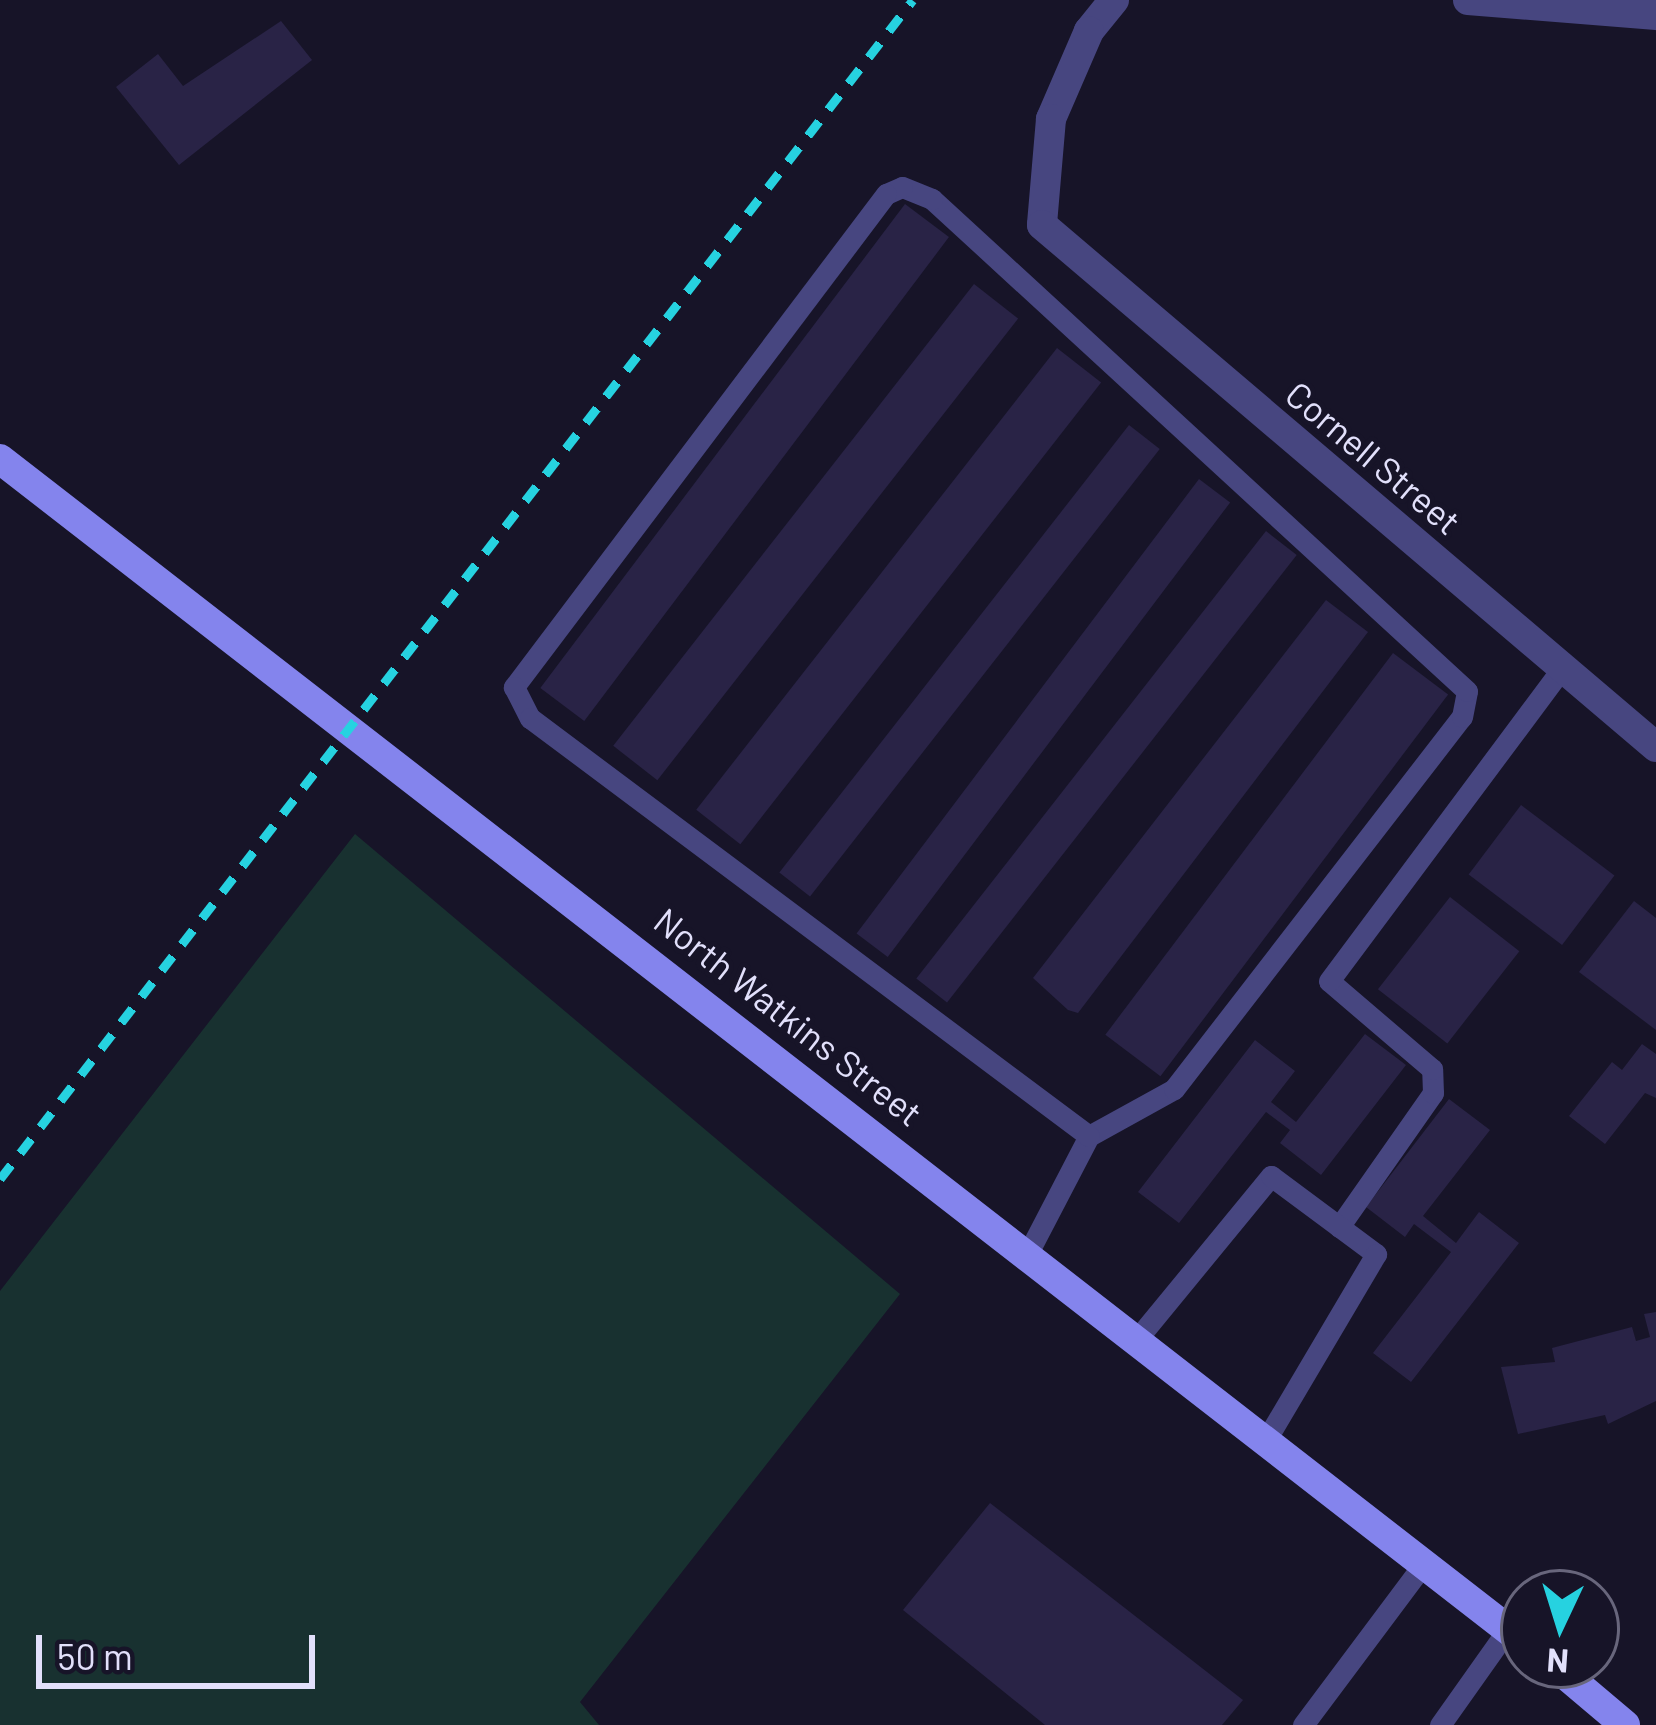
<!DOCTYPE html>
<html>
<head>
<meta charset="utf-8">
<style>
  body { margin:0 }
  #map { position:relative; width:1656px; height:1725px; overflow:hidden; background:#171428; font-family:Barlow,sans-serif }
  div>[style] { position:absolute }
  .green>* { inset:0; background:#183130 }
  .building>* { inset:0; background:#292346; transform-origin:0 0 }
  .service>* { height:21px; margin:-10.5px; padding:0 10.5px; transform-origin:10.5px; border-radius:10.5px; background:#474680 }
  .minor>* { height:30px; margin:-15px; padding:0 15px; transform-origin:15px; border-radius:15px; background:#474680 }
  .tertiary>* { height:30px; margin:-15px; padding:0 15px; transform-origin:15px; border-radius:15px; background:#474680 }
  .secondary>* { height:30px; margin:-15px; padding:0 15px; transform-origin:15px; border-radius:15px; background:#8484ed }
  .rail>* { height:9px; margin-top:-4.5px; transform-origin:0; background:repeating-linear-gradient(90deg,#26d2e0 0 18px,transparent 0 33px) }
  span { translate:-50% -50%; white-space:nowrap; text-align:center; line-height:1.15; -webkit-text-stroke:10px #171428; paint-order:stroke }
  .street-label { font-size:36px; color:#e2e0fb }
  .north { position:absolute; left:1500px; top:1569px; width:120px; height:120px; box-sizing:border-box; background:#171428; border:3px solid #68667c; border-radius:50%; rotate:184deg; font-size:33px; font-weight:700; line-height:48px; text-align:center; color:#e2e0fb }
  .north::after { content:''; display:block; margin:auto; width:42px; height:54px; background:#26d2e0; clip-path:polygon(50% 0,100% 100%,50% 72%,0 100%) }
  .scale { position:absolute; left:36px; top:1635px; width:279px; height:54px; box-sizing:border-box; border:6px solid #e2e0fb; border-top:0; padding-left:15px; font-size:36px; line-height:42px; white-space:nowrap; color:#e2e0fb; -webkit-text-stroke:9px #171428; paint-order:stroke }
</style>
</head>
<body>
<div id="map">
  <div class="green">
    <i style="clip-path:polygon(355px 834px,900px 1294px,580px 1702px,599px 1725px,0 1725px,0 1291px)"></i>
  </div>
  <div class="building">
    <i style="clip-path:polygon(281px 21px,312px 60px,179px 165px,116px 87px,158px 54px,183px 86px)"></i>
    <i style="left:905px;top:204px;width:55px;height:606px;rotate:37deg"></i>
    <i style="left:974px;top:284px;width:56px;height:586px;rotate:38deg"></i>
    <i style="left:1057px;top:348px;width:56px;height:586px;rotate:38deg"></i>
    <i style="left:1129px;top:425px;width:39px;height:568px;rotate:38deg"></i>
    <i style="left:1199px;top:479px;width:39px;height:569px;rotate:37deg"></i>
    <i style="left:1266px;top:531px;width:39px;height:568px;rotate:38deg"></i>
    <i style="clip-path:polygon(1326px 600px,1368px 632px,1078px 1013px,1068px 1010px,1033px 978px)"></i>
    <i style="left:1393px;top:653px;width:69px;height:478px;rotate:37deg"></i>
    <i style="left:1521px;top:805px;width:117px;height:87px;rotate:37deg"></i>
    <i style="left:1450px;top:897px;width:88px;height:117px;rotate:38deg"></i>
    <i style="clip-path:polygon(1634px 901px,1656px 918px,1656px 1030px,1579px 972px)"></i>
    <i style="clip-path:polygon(1365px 1034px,1406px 1065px,1321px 1175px,1280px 1143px,1290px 1130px,1266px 1112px,1179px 1223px,1138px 1192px,1255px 1040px,1295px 1071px,1271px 1102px,1296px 1122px)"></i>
    <i style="clip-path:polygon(1642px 1044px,1656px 1054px,1656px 1098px,1645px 1093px,1605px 1144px,1569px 1116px,1612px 1062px,1622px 1070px)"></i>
    <i style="clip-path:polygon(1449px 1099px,1490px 1130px,1423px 1216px,1456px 1243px,1479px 1212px,1519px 1243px,1411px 1382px,1373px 1353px,1451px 1252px,1414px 1224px,1405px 1237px,1366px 1207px)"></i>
    <i style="clip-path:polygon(1656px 1312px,1656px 1401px,1608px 1424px,1605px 1415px,1518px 1434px,1501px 1367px,1555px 1362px,1552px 1348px,1632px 1327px,1636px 1341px,1650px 1337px,1644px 1314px)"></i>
    <i style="clip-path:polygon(990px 1503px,1243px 1700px,1222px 1725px,1045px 1725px,903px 1610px)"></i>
  </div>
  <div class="service">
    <i style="left:1339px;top:1227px;width:164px;rotate:-55deg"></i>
    <i style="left:1433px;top:1093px;width:24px;rotate:-92deg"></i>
    <i style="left:1432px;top:1069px;width:135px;rotate:-139.5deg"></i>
    <i style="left:1329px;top:981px;width:390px;rotate:-53.3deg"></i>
    <i style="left:1028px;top:1253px;width:132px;rotate:-62.5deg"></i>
    <i style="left:1089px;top:1136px;width:97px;rotate:-28.9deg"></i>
    <i style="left:1174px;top:1089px;width:470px;rotate:-52.3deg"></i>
    <i style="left:1462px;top:717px;width:26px;rotate:-79deg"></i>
    <i style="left:1467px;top:691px;width:727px;rotate:-137.4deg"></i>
    <i style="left:932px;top:199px;width:32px;rotate:-158deg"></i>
    <i style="left:902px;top:187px;width:17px;rotate:156deg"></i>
    <i style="left:886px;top:194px;width:618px;rotate:127.04deg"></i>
    <i style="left:514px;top:687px;width:35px;rotate:63deg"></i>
    <i style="left:530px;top:718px;width:698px;rotate:36.79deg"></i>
    <i style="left:1137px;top:1339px;width:211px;rotate:-50.6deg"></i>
    <i style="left:1271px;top:1176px;width:131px;rotate:36.6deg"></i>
    <i style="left:1376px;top:1254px;width:216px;rotate:120.6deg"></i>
    <i style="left:1303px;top:1725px;width:202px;rotate:-53.2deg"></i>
    <i style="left:1440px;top:1725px;width:118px;rotate:-54.7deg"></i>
  </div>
  <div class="minor">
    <i style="left:1468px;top:0;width:189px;rotate:4.6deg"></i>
  </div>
  <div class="tertiary">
    <i style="left:1114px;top:0;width:40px;rotate:129deg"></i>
    <i style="left:1089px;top:31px;width:96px;rotate:113.4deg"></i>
    <i style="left:1051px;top:119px;width:106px;rotate:94.9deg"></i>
    <i style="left:1042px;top:225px;width:806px;rotate:40.37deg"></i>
  </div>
  <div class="secondary">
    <i style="left:0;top:459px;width:1929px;rotate:37.82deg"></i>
    <i style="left:1554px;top:1665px;width:93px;rotate:40.2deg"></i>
  </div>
  <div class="rail">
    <i style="left:0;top:1179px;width:1491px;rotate:-52.25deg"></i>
  </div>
  <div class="street-label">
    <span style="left:1374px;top:457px;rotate:40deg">Cornell Street</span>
    <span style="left:789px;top:1016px;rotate:38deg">North Watkins Street</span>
  </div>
  <div class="north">N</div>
  <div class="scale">50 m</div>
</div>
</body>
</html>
